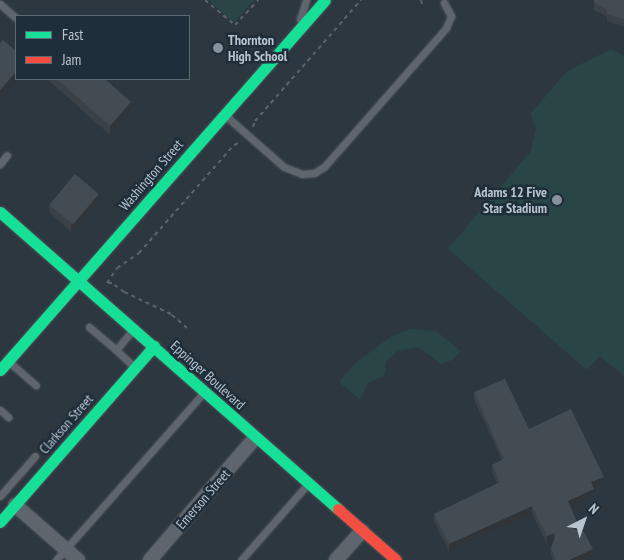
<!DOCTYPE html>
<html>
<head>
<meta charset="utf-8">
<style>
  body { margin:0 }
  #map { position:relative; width:624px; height:560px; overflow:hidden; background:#2d373f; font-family:"PT Sans Narrow",sans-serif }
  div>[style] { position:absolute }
  .green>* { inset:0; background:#294545 }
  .path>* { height:2px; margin-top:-1px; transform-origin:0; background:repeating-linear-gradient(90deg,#5c6468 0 4px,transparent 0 8px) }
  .roads { filter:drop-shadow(0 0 1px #4c5359) drop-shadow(0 0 1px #4c5359) }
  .lane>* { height:7px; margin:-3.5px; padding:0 3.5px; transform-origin:3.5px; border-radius:3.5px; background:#5e656c }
  .street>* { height:14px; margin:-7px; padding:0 7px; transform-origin:7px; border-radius:7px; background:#5e656c }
  .fast>* { height:11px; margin:-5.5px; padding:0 5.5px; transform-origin:5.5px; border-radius:5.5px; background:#16e098 }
  .jam>* { height:11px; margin:-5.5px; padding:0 5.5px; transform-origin:5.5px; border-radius:5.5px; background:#f24e42 }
  .wall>* { inset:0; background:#3a4147 }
  .shaded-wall>* { inset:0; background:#30353a }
  .building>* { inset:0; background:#444c53; transform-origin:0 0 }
  .dots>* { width:14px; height:14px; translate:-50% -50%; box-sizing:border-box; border:2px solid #1f2e3b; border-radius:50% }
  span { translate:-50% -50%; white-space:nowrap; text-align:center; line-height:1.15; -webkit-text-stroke:5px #1f2e3b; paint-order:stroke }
  .poi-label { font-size:14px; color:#b8c4ce; font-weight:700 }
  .left { translate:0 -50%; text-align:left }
  .right { translate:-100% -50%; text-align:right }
  .street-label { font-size:14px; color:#b8c4ce }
  .legend { position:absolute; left:15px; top:15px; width:175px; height:65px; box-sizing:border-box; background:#1f2e3b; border:1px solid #5c6a76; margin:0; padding:6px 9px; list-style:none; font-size:15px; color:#b8c4ce }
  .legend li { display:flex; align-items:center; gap:10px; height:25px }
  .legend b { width:25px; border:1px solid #5c6a76 }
  .north { position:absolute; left:559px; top:495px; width:50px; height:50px; -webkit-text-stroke:4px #1f2e3b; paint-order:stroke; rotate:41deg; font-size:14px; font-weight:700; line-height:20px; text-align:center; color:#b8c4ce }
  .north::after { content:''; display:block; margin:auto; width:18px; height:22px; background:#b8c4ce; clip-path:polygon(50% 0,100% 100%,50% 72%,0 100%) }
</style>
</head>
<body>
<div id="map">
  <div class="green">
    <i style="clip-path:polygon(208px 0,254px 0,234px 23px)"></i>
    <i style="clip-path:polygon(611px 49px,624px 56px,624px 376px,600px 356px,587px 370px,448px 249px,531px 151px,536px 128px,530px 114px,567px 71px)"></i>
    <i style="clip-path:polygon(410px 329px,436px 331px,461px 351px,452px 360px,441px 364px,418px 347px,398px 351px,387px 360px,384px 376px,368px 383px,360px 400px,339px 382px,355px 363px,392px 336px)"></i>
  </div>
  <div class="path">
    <i style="left:205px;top:0;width:39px;rotate:40deg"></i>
    <i style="left:235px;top:25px;width:34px;rotate:-47deg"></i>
    <i style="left:421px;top:0;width:4px;rotate:76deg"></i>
    <i style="left:253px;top:127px;width:6px;rotate:-72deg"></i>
    <i style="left:255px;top:121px;width:161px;rotate:-48.8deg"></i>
    <i style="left:187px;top:328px;width:21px;rotate:-139deg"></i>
    <i style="left:171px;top:314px;width:52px;rotate:-154.9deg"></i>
    <i style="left:124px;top:292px;width:15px;rotate:-143deg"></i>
    <i style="left:112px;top:283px;width:5px;rotate:180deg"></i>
    <i style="left:107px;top:283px;width:18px;rotate:-56deg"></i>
    <i style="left:117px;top:268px;width:27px;rotate:-34deg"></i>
    <i style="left:139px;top:253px;width:144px;rotate:-48.7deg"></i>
    <i style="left:234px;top:145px;width:8px;rotate:-23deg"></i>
  </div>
  <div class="roads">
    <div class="lane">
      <i style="left:0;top:4px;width:21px;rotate:41deg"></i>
      <i style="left:300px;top:19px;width:20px;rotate:-72deg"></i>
      <i style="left:226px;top:116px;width:77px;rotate:41.3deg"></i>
      <i style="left:284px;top:167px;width:19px;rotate:21deg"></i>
      <i style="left:302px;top:174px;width:12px;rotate:-5deg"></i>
      <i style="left:314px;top:173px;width:12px;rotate:-31deg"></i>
      <i style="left:324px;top:167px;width:185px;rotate:-48.7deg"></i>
      <i style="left:446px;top:28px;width:13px;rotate:-67deg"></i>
      <i style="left:451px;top:16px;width:15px;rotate:-118deg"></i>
      <i style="left:0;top:164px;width:11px;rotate:-52deg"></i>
      <i style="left:89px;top:327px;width:35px;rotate:40deg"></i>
      <i style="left:116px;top:350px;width:25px;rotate:-50deg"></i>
      <i style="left:116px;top:350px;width:25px;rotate:43deg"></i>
      <i style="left:8px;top:361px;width:37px;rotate:41deg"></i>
      <i style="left:0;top:410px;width:11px;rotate:41deg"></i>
      <i style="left:0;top:496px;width:53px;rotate:-48.8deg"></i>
      <i style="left:56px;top:560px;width:222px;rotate:-48.6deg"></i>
      <i style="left:241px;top:560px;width:100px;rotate:-48.7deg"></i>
    </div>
    <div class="street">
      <i style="left:15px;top:505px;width:84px;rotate:41.1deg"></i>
      <i style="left:150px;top:560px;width:161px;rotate:-49.3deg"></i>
      <i style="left:336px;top:560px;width:39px;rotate:-48deg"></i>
    </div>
    <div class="fast">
      <i style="left:0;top:212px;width:450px;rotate:41.3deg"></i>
      <i style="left:0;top:370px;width:492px;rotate:-48.7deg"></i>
      <i style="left:0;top:522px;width:234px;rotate:-48.8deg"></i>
    </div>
    <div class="jam">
      <i style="left:338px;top:509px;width:77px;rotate:41.3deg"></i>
    </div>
  </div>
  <div class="wall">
    <i style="clip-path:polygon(624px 0,624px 27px,607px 21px,607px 17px,594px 10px,594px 2px)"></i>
    <i style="clip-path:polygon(47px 79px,105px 79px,131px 111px,110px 135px)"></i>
    <i style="clip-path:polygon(99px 202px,71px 232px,49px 212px,49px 205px)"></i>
    <i style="clip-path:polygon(474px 392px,529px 429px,604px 484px,594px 488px,594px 497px,571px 507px,577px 529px,576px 530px,593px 556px,584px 560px,553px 560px,551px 555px,551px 548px,554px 541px,547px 544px,532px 513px,449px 552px,434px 521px,434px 514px,498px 484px,492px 472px,492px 465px,502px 460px,474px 400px)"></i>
  </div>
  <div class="shaded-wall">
    <i style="clip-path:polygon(16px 72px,17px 79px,0 98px,0 90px)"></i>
    <i style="clip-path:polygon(131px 102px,131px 111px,110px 135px,110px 126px)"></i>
    <i style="clip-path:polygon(99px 194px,99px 202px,71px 232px,71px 225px)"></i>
    <i style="clip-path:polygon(604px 477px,604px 484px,591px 489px,591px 482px)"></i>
    <i style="clip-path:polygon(594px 489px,594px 497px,568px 508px,568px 501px)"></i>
    <i style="clip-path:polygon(532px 506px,532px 513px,449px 552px,449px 544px)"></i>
    <i style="clip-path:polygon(577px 522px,577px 529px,572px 532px,572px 524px)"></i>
    <i style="clip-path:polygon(554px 533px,554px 541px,547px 544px,547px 536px)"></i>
    <i style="clip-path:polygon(593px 549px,593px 556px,584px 560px,569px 560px)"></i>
  </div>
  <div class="building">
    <i style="clip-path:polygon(594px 0,624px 0,624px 19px,607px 14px,607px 10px,594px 2px)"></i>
    <i style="clip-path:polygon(3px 40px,16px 51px,16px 72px,0 90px,0 43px)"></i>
    <i style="clip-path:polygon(57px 79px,105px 79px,131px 102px,110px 126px)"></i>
    <i style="left:75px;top:174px;width:31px;height:40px;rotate:40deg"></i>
    <i style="clip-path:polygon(505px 379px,529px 429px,571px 409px,604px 477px,591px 482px,594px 489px,568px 501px,577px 522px,572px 524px,573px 529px,584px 532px,593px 549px,569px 560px,556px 560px,551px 548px,555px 537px,554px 533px,547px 536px,532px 506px,449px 544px,434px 514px,500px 482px,492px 465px,504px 459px,474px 392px)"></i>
  </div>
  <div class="dots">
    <i style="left:218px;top:48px;background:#87939c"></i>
    <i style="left:557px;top:200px;background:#87939c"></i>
  </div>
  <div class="poi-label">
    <span class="left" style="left:228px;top:48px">Thornton<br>High School</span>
    <span class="right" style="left:547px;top:200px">Adams 12 Five<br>Star Stadium</span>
  </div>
  <div class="street-label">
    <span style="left:151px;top:175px;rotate:-49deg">Washington Street</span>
    <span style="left:208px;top:375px;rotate:42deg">Eppinger Boulevard</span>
    <span style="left:66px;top:424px;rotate:-49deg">Clarkson Street</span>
    <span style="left:203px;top:499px;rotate:-49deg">Emerson Street</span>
  </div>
  <ul class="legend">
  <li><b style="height:6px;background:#16e098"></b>Fast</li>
  <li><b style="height:6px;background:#f24e42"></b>Jam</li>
  </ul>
  <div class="north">N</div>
</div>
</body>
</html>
